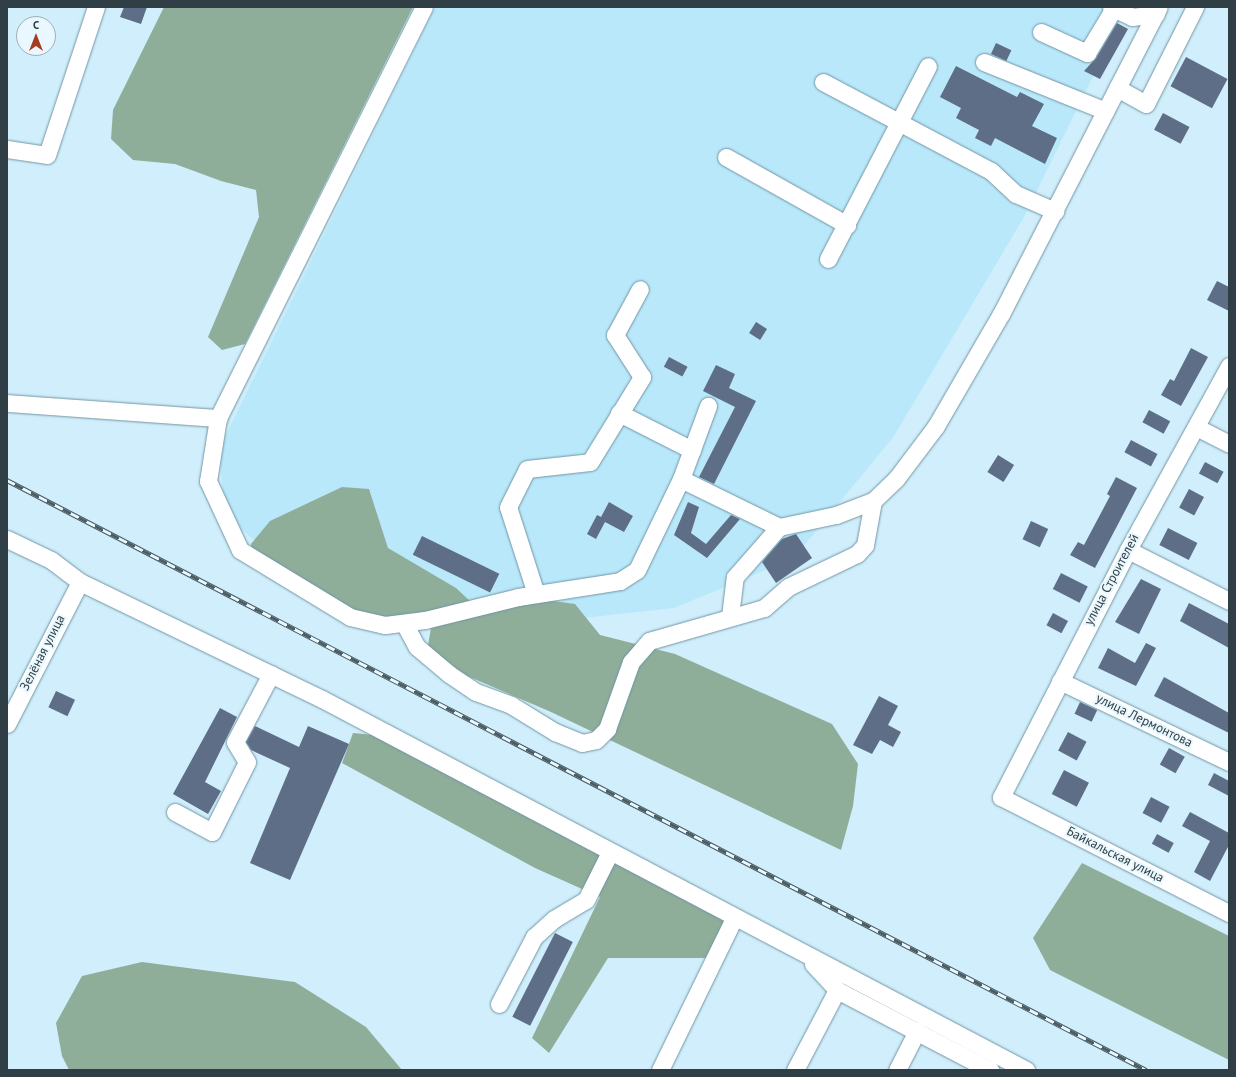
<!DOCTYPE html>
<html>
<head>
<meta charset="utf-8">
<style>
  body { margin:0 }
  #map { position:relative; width:1236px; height:1077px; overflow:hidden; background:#d0eefb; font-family:"PT Sans",sans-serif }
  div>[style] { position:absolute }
  .built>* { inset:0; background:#b9e8fb }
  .forest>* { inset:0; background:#8fae9a }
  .building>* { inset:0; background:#5e6e87; transform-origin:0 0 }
  .roads { filter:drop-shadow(0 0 1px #7295a4) drop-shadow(0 0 1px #7295a4) }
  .minor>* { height:17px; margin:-8.5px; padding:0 8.5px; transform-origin:8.5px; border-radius:8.5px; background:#fff }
  .rail>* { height:4.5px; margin-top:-2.25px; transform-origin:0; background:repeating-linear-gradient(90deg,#e9f8ff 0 9px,#4b5c63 0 18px); box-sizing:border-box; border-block:1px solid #4b5c63 }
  span { translate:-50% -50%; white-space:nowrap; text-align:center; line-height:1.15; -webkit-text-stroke:4px #e9f8ff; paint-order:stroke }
  .street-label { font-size:13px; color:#303f45 }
  .frame { position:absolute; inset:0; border:8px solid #303f45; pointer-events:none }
  .north { position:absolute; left:16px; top:16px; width:40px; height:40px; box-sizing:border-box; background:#e9f8ff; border:1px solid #9faeb5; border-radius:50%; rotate:0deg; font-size:11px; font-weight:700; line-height:16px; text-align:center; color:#303f45 }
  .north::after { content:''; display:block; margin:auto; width:14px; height:18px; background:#a53c21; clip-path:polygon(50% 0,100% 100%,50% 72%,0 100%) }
</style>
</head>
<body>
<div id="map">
  <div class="built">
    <i style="clip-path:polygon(435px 7px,1127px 7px,1024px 217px,894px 436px,794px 558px,674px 608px,501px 627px,405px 624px,289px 572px,225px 514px,219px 449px)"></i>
  </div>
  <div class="forest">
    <i style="clip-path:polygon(164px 7px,413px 7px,245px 344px,222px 350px,208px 337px,259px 217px,256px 190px,221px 181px,175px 164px,133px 160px,111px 139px,113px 110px)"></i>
    <i style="clip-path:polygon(342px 487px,369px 489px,388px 548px,456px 588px,471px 602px,372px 623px,255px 565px,251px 544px,270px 521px)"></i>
    <i style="clip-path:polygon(546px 600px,575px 604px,600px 635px,675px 654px,832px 724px,858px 764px,853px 806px,841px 850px,551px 712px,451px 669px,427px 651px,431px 628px,454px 620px)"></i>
    <i style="clip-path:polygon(353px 733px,395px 737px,724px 917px,728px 934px,717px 958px,608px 958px,549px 1053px,532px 1038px,600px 897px,535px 868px,342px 763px)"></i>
    <i style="clip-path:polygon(1082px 863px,1229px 936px,1229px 1060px,1050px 970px,1033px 938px)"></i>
    <i style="clip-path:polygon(142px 962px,295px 982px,366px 1027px,402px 1070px,69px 1070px,62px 1056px,56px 1023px,82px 976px)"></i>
  </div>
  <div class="building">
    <i style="clip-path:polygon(124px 7px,147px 7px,141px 24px,120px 17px)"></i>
    <i style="clip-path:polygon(1117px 23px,1128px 29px,1100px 79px,1084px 71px,1096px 58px)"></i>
    <i style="left:996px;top:43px;width:17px;height:12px;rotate:25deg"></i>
    <i style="left:1186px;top:57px;width:47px;height:33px;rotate:28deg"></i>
    <i style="clip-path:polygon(956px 66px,1017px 97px,1020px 92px,1044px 104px,1032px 126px,1057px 138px,1045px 164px,995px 138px,991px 146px,975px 138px,979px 130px,956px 118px,961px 108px,940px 97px)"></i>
    <i style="left:1163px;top:113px;width:30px;height:19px;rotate:28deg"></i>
    <i style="clip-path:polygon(1217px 281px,1229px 287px,1229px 311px,1207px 300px)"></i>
    <i style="left:756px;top:322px;width:13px;height:13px;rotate:32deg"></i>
    <i style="clip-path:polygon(1191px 348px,1208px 357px,1181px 406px,1161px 395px,1170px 379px,1174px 381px)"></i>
    <i style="left:669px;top:357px;width:21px;height:11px;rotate:28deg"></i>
    <i style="clip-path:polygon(716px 365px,735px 374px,729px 388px,756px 401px,714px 484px,699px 477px,735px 407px,703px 391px)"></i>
    <i style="left:1149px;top:410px;width:24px;height:14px;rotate:28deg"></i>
    <i style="left:1131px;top:440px;width:30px;height:14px;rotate:28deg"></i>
    <i style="left:998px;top:455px;width:19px;height:20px;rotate:32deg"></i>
    <i style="left:1205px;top:462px;width:21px;height:13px;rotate:28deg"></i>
    <i style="clip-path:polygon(1116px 477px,1137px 488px,1095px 568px,1070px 555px,1078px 542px,1084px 545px,1110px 496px,1107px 494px)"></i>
    <i style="left:1189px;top:489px;width:17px;height:21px;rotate:28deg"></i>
    <i style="clip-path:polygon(609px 502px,633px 516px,624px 532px,605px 522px,596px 539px,587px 534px,597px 515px,601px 517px)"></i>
    <i style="clip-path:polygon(688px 502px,699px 507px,691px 533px,706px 544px,731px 515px,740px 519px,707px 558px,674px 535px)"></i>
    <i style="left:1031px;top:521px;width:19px;height:20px;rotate:25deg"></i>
    <i style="left:1168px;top:528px;width:33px;height:19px;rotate:27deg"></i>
    <i style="clip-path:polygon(796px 534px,812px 558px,776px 583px,762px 562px,782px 539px)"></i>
    <i style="left:422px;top:536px;width:86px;height:21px;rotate:26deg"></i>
    <i style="left:1061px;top:573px;width:30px;height:18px;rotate:27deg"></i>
    <i style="clip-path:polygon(1141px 579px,1161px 589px,1139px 634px,1115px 622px)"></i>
    <i style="clip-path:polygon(1189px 603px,1229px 624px,1229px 648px,1180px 621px)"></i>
    <i style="left:1053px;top:613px;width:17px;height:14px;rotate:28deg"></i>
    <i style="clip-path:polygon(1146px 643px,1156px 648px,1136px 686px,1098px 668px,1108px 648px,1135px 663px)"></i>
    <i style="clip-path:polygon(1164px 677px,1229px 713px,1229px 733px,1154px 696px)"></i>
    <i style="left:56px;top:691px;width:21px;height:18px;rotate:25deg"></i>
    <i style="clip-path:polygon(879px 696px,898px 706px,888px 725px,901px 732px,893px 747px,880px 740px,872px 754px,853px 745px)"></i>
    <i style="left:1080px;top:702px;width:19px;height:13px;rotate:25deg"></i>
    <i style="clip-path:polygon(220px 708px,237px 717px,205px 782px,221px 791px,208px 814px,173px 794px)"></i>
    <i style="clip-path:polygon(255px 726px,299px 747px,308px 726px,349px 744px,290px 880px,250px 863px,290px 768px,251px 750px,246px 742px)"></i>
    <i style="left:1068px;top:732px;width:21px;height:21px;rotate:28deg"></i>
    <i style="left:1169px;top:748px;width:18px;height:19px;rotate:29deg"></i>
    <i style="left:1064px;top:770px;width:28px;height:27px;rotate:27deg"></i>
    <i style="clip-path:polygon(1214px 773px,1229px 781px,1229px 796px,1208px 785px)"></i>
    <i style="left:1151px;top:797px;width:21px;height:18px;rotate:28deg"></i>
    <i style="clip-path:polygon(1190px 812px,1229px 833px,1229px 845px,1210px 881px,1194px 872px,1210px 841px,1182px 826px)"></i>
    <i style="left:1157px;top:834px;width:19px;height:11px;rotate:28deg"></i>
    <i style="left:555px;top:933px;width:20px;height:94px;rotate:27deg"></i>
  </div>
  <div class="roads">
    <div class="minor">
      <i style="left:1111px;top:7px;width:23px;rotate:25deg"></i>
      <i style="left:1132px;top:17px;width:24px;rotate:-7deg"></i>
      <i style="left:1041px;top:32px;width:51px;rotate:24.5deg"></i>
      <i style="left:1087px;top:53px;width:52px;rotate:-59deg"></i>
      <i style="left:984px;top:62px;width:131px;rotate:21.9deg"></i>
      <i style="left:823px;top:82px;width:190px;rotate:27.9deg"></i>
      <i style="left:991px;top:171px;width:34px;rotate:43deg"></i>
      <i style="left:1016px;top:194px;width:43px;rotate:23.6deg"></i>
      <i style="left:1117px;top:88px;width:33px;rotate:29deg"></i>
      <i style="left:1146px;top:104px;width:109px;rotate:-63.2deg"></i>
      <i style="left:7px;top:149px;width:40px;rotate:8.5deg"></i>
      <i style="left:47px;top:155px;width:156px;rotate:-71.7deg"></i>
      <i style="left:726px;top:157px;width:139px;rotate:29.3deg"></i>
      <i style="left:828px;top:259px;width:217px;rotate:-62.6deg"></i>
      <i style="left:1229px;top:366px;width:210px;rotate:118.8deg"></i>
      <i style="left:1128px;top:550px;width:278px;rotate:117.2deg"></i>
      <i style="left:1001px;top:797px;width:256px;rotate:27deg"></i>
      <i style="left:7px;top:403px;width:212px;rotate:4.1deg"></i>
      <i style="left:218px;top:418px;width:460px;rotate:-63.4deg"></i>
      <i style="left:619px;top:413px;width:82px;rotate:26.9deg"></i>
      <i style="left:218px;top:418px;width:64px;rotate:99deg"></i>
      <i style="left:208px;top:481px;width:76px;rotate:65.1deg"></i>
      <i style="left:240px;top:550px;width:129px;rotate:31.3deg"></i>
      <i style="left:350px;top:617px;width:36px;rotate:13deg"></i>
      <i style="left:385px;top:625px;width:40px;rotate:-7.1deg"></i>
      <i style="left:425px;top:620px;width:96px;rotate:-13.9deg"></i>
      <i style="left:518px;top:597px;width:103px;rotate:-8.9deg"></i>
      <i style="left:620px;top:581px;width:20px;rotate:-33deg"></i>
      <i style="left:637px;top:570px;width:101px;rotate:-64.2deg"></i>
      <i style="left:681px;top:479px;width:78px;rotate:-69.7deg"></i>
      <i style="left:1196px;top:427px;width:37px;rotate:27deg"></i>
      <i style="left:681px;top:479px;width:109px;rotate:26.1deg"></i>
      <i style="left:779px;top:527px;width:58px;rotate:-11.9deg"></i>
      <i style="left:836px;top:515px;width:40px;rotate:-21deg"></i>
      <i style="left:873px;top:501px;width:32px;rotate:-44deg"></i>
      <i style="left:896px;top:479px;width:66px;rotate:-53deg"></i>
      <i style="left:936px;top:426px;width:129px;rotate:-59.9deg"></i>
      <i style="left:1001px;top:314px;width:345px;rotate:-62.8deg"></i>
      <i style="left:7px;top:539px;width:49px;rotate:25.5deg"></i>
      <i style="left:51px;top:560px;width:36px;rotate:37deg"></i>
      <i style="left:80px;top:582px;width:269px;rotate:25.8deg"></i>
      <i style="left:322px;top:699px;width:796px;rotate:27.79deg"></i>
      <i style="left:1128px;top:550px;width:113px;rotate:26.8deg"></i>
      <i style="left:536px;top:594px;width:91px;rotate:-107.8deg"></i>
      <i style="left:508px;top:507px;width:42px;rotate:-63.4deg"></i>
      <i style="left:527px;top:469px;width:63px;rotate:-6.3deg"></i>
      <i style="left:590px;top:462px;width:100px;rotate:-58.5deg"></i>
      <i style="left:642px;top:377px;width:50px;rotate:-122.7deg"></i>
      <i style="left:615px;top:335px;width:52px;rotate:-61.5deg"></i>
      <i style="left:730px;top:616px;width:39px;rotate:-83deg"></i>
      <i style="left:735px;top:577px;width:67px;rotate:-48.7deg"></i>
      <i style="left:404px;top:623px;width:27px;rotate:62deg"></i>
      <i style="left:417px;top:647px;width:42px;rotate:40.2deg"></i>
      <i style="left:449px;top:674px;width:32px;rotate:34deg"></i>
      <i style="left:476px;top:692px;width:37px;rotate:20deg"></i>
      <i style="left:511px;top:705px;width:52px;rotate:31.5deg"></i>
      <i style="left:555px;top:732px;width:29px;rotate:22deg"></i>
      <i style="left:582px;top:743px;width:14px;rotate:-12deg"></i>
      <i style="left:596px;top:740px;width:16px;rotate:-45deg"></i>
      <i style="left:607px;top:729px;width:71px;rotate:-70.3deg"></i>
      <i style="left:631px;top:662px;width:28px;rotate:-49deg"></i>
      <i style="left:649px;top:641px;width:120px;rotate:-16deg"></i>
      <i style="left:764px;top:608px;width:32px;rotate:-41deg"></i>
      <i style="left:788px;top:587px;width:76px;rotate:-25.6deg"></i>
      <i style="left:857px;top:554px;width:12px;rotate:-48deg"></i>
      <i style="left:865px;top:545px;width:45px;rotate:-79.7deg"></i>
      <i style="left:1060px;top:681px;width:187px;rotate:25.6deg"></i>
      <i style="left:7px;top:724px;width:160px;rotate:-62.8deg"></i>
      <i style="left:175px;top:812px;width:42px;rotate:28.4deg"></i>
      <i style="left:212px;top:832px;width:78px;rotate:-63.4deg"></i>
      <i style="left:247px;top:762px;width:23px;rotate:-121deg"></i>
      <i style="left:235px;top:742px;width:77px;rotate:-62.1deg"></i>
      <i style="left:813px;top:964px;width:35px;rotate:47deg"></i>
      <i style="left:837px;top:990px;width:173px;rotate:27.6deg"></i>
      <i style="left:499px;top:1004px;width:76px;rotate:-62.4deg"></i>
      <i style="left:534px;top:937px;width:27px;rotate:-42deg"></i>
      <i style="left:554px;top:919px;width:37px;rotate:-31deg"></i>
      <i style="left:586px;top:900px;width:54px;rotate:-63.4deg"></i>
      <i style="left:660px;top:1070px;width:169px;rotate:-64deg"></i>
      <i style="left:795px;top:1070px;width:90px;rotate:-62.3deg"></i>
      <i style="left:897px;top:1070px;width:44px;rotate:-62.9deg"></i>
    </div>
  </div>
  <div class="rail">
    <i style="left:7px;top:480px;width:1283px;rotate:27.38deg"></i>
  </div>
  <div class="street-label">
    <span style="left:1112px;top:580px;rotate:-62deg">улица Строителей</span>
    <span style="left:43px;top:653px;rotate:-63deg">Зелёная улица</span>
    <span style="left:1144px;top:721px;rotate:26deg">улица Лермонтова</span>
    <span style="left:1115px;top:855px;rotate:27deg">Байкальская улица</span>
  </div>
  <div class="frame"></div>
  <div class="north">С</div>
</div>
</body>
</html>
